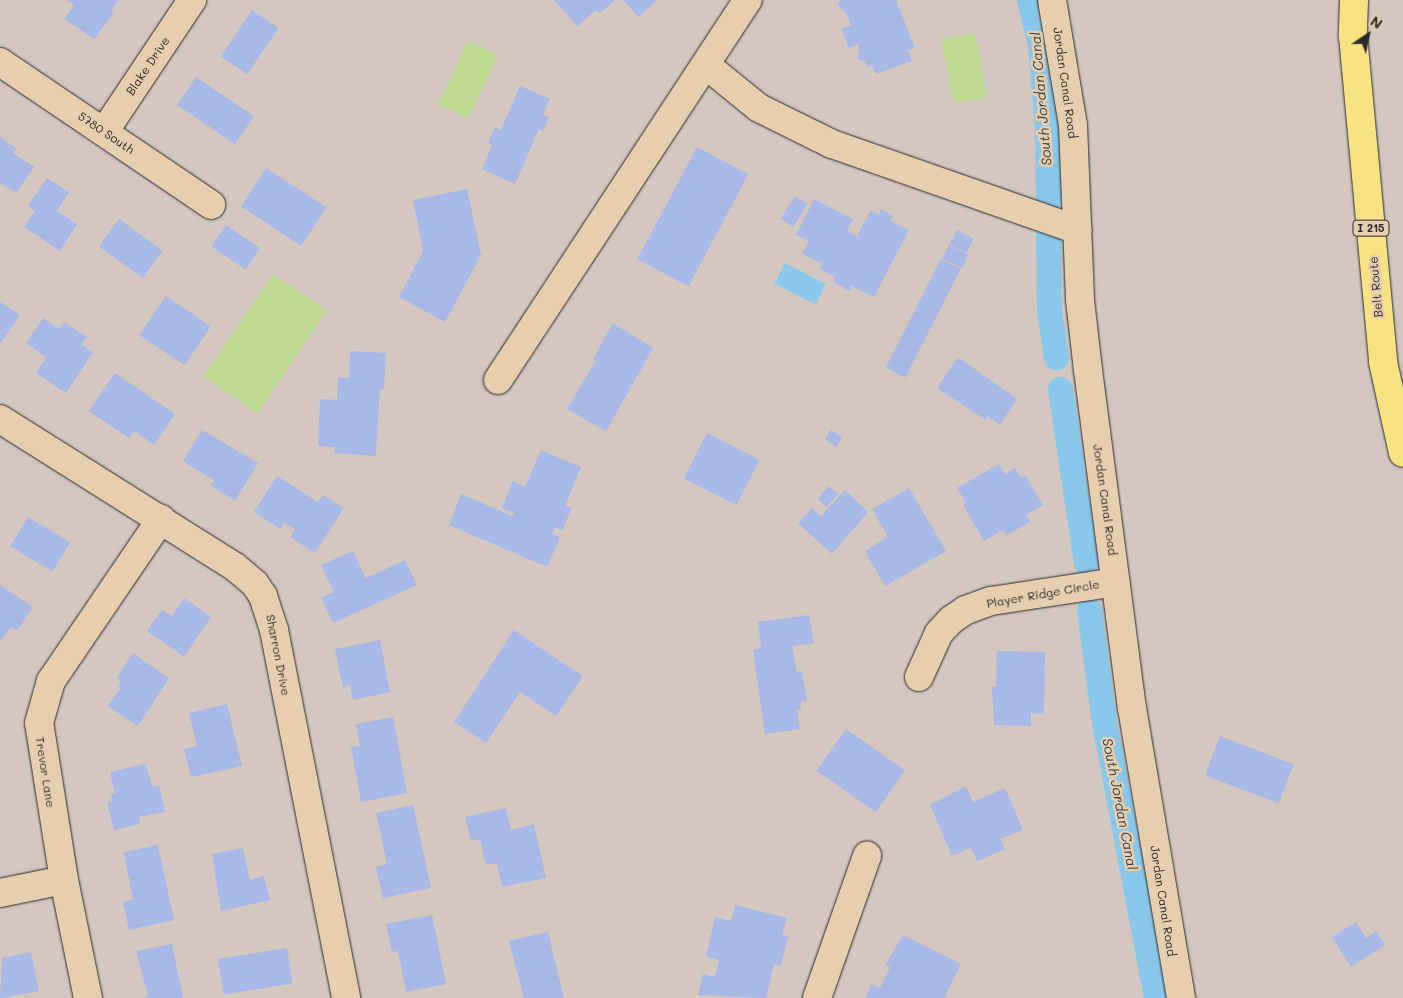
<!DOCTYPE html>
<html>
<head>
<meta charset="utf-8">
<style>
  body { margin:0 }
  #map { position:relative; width:1403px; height:998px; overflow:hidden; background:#d3c7c0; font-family:Mali,sans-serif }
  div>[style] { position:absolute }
  .green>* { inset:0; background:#bed990; transform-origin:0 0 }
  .water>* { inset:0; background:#89c8ea; transform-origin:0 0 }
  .canal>* { height:25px; margin:-12.5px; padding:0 12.5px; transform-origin:12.5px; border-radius:12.5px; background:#89c8ea }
  .building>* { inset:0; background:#a8b8e7; transform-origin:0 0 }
  .roads { filter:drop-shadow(0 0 1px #2b2b2b) drop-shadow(0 0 1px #2b2b2b) }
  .minor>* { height:28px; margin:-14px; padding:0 14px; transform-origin:14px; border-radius:14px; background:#e6ceaf }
  .highway>* { height:28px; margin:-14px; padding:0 14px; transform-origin:14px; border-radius:14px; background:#f8e281 }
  span { translate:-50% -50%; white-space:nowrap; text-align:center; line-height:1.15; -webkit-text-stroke:5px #e6ceaf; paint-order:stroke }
  .shield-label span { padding:1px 4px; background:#e6ceaf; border:1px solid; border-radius:4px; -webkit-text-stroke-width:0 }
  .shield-label { font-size:11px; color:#2b2b2b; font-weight:700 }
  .street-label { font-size:12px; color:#2b2b2b }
  .water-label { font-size:14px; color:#394348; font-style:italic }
  .north { position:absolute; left:1343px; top:10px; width:50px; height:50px; -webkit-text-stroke:4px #e6ceaf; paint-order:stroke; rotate:34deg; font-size:14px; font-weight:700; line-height:20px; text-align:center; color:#2b2b2b }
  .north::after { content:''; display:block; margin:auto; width:18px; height:22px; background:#2b2b2b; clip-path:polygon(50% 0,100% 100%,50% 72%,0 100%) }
</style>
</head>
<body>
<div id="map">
  <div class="green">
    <i style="left:975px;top:33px;width:65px;height:34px;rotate:79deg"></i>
    <i style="left:468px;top:41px;width:33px;height:70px;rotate:25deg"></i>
    <i style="left:273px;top:274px;width:65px;height:124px;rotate:34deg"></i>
  </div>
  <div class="water">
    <i style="left:785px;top:263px;width:46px;height:23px;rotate:27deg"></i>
  </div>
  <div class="canal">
    <i style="left:1029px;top:0;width:45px;rotate:76deg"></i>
    <i style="left:1040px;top:44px;width:86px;rotate:85.3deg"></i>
    <i style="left:1047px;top:130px;width:70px;rotate:89.2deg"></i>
    <i style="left:1048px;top:230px;width:79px;rotate:89.3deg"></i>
    <i style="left:1049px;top:309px;width:49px;rotate:81.7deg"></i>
    <i style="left:1060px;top:389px;width:175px;rotate:81.5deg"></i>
    <i style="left:1089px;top:610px;width:113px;rotate:82.4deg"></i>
    <i style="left:1104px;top:722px;width:281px;rotate:79.3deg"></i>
  </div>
  <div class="building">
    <i style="clip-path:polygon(67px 0,118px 0,111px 10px,114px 13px,94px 39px,64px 19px,74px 5px)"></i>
    <i style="clip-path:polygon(554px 0,615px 0,600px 13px,596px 10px,577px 26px)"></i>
    <i style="clip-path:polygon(623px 0,657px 0,638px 17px)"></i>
    <i style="clip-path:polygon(896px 0,915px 48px,908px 50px,912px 61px,876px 74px,872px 65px,867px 67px,865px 62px,858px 59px,859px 44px,849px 48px,841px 29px,851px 25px,846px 13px,838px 5px,840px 0)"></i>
    <i style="left:252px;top:10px;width:32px;height:56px;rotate:34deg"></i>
    <i style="left:196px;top:77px;width:70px;height:34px;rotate:34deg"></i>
    <i style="clip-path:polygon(520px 86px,550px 99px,543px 114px,549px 117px,543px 131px,539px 129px,515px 184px,482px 169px,492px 145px,488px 143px,495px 127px,501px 130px)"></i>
    <i style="clip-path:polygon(0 137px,17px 149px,13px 153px,34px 167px,16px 193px,0 183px)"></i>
    <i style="left:697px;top:147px;width:58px;height:127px;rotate:28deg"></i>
    <i style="left:266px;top:168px;width:72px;height:46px;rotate:33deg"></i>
    <i style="clip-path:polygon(47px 178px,69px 192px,57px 211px,77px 224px,60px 251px,24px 227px,35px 211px,28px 206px)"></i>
    <i style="clip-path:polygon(467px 189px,481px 255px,445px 322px,399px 297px,423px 251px,413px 200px)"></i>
    <i style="left:795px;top:196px;width:15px;height:27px;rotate:32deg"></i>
    <i style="clip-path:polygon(814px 199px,853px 219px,847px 231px,857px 236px,871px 210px,879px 215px,881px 209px,893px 216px,890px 221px,909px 230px,874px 297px,852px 286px,850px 291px,833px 282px,835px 277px,820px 269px,822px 264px,802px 254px,809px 241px,796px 235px)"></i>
    <i style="left:119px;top:219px;width:54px;height:34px;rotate:36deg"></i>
    <i style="left:226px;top:225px;width:41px;height:26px;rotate:34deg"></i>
    <i style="left:957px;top:230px;width:19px;height:16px;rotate:28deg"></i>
    <i style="left:949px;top:245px;width:22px;height:15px;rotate:27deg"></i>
    <i style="left:941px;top:259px;width:22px;height:122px;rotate:27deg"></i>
    <i style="left:166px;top:296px;width:54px;height:47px;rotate:34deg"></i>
    <i style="clip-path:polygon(0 302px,20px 315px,0 344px)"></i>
    <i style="clip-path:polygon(43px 318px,59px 329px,64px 322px,87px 337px,81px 344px,93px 352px,66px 393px,36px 373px,46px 357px,26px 343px)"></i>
    <i style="clip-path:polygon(613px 323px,653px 348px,606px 431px,567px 409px,596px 360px,593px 359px)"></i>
    <i style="clip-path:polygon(350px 351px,386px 353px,384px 389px,380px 389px,376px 456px,334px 453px,335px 447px,318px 446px,320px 399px,337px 400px,338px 377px,349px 378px)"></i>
    <i style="clip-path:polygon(958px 357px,1017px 399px,1000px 425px,987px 416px,985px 420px,937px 388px)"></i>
    <i style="clip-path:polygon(115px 373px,175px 414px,154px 445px,134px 431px,129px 438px,89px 411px)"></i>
    <i style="clip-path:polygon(202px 430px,258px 463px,235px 501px,211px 486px,214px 480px,183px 461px)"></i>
    <i style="left:831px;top:430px;width:14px;height:11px;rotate:34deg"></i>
    <i style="left:707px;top:433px;width:59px;height:51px;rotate:27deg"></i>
    <i style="clip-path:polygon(541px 450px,581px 467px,565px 506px,572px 508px,562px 530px,555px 527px,552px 534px,560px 537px,547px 567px,449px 525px,461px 494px,512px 516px,514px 513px,502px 508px,513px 481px,525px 487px)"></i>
    <i style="clip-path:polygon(999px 464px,1005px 474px,1015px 468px,1021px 478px,1025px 475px,1043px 505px,1026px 515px,1030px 522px,1007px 535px,1003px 530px,984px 541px,963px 505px,966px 503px,957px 488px)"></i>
    <i style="clip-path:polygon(277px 476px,318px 502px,323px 495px,344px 508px,315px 553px,290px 537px,295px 529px,284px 523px,280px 529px,254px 512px)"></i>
    <i style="left:829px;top:486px;width:12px;height:17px;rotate:42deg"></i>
    <i style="clip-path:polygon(909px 488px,946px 551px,885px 586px,865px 551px,888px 537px,872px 509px)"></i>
    <i style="clip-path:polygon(845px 490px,868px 512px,832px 554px,798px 523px,812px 508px,821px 516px)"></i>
    <i style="left:28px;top:517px;width:49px;height:34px;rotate:31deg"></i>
    <i style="clip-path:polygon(353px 551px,366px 578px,405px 560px,417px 585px,333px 623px,321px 598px,334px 592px,321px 565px)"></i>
    <i style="clip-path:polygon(0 585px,33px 607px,17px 631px,11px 627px,0 642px)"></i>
    <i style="clip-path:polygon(184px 598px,211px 617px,184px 657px,147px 631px,162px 610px,172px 616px)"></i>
    <i style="clip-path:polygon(809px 615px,814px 643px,792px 646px,797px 672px,802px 671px,807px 700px,800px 702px,801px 710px,797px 710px,800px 729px,765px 734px,753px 650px,761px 648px,758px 622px)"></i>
    <i style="clip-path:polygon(514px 630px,583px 676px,556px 716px,520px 692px,486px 743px,454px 722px)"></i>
    <i style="clip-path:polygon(380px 640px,390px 692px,353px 700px,350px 684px,343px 688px,335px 649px)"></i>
    <i style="clip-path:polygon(997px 651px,1045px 652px,1044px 714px,1031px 713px,1031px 726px,994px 725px,992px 687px,996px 687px)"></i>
    <i style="clip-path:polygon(133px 653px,169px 678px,138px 726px,108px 706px,121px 688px,118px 686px,121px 681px,117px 678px)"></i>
    <i style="clip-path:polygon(227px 704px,242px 766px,191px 777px,184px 749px,197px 746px,189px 713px)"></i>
    <i style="clip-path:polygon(393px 717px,407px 793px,361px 802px,351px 747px,360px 746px,356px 724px)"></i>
    <i style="left:846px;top:729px;width:72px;height:51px;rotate:35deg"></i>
    <i style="left:1220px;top:736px;width:79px;height:42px;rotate:21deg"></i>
    <i style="clip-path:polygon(145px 764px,153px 787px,159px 785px,165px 812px,139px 817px,140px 824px,114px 830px,107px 803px,112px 801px,111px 794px,115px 793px,110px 772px)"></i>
    <i style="clip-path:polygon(966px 786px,973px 802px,1005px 788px,1023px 830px,1000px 839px,1005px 849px,977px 861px,971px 848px,952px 856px,930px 805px)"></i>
    <i style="clip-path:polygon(413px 805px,431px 888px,383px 898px,376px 867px,387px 864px,376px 813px)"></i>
    <i style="clip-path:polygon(506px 808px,511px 830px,534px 824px,546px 878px,502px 887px,497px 863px,486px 865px,480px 839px,471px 841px,465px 817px)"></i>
    <i style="clip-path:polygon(158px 845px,174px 920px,129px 930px,123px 902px,133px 900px,124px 852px)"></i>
    <i style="clip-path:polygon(243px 848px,250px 880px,264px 876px,270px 900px,221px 911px,212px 854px)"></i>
    <i style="clip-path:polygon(735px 905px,787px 918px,782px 935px,788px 936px,781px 966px,774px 964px,766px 998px,698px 995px,703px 974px,715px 977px,719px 960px,706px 957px,715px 917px,731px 921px)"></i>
    <i style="clip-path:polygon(432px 915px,446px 984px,406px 992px,398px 951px,392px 952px,386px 924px)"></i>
    <i style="clip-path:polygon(1356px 922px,1366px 938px,1376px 931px,1385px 945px,1351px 967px,1332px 937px)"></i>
    <i style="clip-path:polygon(548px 932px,564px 998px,524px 998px,509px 941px)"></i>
    <i style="clip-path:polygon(903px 935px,961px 964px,944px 998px,865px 998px,872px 984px,880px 988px,890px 967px,885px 965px)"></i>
    <i style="clip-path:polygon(172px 944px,183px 998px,143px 998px,148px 995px,136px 951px)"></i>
    <i style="left:287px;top:948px;width:36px;height:70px;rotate:81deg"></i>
    <i style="clip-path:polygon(31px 952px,39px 991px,0 998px,2px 958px)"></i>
  </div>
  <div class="roads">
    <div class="minor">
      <i style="left:1052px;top:0;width:127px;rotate:80.5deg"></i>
      <i style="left:1073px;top:125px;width:175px;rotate:87.7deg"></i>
      <i style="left:1080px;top:300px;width:70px;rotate:83.5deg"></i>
      <i style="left:1088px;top:370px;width:341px;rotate:82.6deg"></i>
      <i style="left:1132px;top:708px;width:294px;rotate:80.4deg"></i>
      <i style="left:0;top:62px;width:255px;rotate:34.1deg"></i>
      <i style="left:706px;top:65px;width:68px;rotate:39.1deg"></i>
      <i style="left:759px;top:108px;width:81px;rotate:26.3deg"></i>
      <i style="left:832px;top:144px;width:260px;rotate:19.3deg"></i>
      <i style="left:104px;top:132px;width:159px;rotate:-56.3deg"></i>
      <i style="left:498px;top:380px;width:455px;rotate:-56.7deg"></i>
      <i style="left:0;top:419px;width:278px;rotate:32.2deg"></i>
      <i style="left:235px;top:567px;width:26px;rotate:40deg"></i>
      <i style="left:255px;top:584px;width:14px;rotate:56deg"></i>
      <i style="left:263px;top:596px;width:36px;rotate:72deg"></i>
      <i style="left:274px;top:630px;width:375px;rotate:78.9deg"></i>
      <i style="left:919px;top:677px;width:48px;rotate:-65.6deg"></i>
      <i style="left:939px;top:633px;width:18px;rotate:-47deg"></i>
      <i style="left:951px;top:620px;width:18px;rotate:-34deg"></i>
      <i style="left:966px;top:610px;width:27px;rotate:-20deg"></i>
      <i style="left:991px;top:601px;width:126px;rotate:-8.6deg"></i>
      <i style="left:0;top:893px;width:65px;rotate:-11.5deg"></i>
      <i style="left:88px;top:998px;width:120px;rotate:-101.5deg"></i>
      <i style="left:64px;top:880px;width:159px;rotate:-99deg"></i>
      <i style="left:39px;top:723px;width:44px;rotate:-74.1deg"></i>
      <i style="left:51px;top:681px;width:196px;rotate:-55.8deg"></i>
      <i style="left:817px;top:998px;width:151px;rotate:-70.6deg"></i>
    </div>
    <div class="highway">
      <i style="left:1354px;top:0;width:36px;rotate:92deg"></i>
      <i style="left:1353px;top:36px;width:327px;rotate:84.7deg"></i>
      <i style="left:1383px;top:362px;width:93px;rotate:77.6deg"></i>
    </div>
  </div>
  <div class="shield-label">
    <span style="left:1371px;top:228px">I 215</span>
  </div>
  <div class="street-label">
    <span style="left:148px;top:66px;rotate:-56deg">Blake Drive</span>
    <span style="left:1065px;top:83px;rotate:82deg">Jordan Canal Road</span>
    <span style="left:106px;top:133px;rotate:34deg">5780 South</span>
    <span style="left:1376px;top:287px;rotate:-95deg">Belt Route</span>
    <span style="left:1105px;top:500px;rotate:82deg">Jordan Canal Road</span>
    <span style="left:1043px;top:594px;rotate:-10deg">Player Ridge Circle</span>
    <span style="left:278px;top:655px;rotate:79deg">Sharron Drive</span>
    <span style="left:45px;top:772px;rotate:81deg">Trevor Lane</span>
    <span style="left:1163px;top:901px;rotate:81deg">Jordan Canal Road</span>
  </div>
  <div class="water-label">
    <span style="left:1041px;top:99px;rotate:-95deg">South Jordan Canal</span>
    <span style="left:1120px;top:804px;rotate:79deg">South Jordan Canal</span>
  </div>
  <div class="north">N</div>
</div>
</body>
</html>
